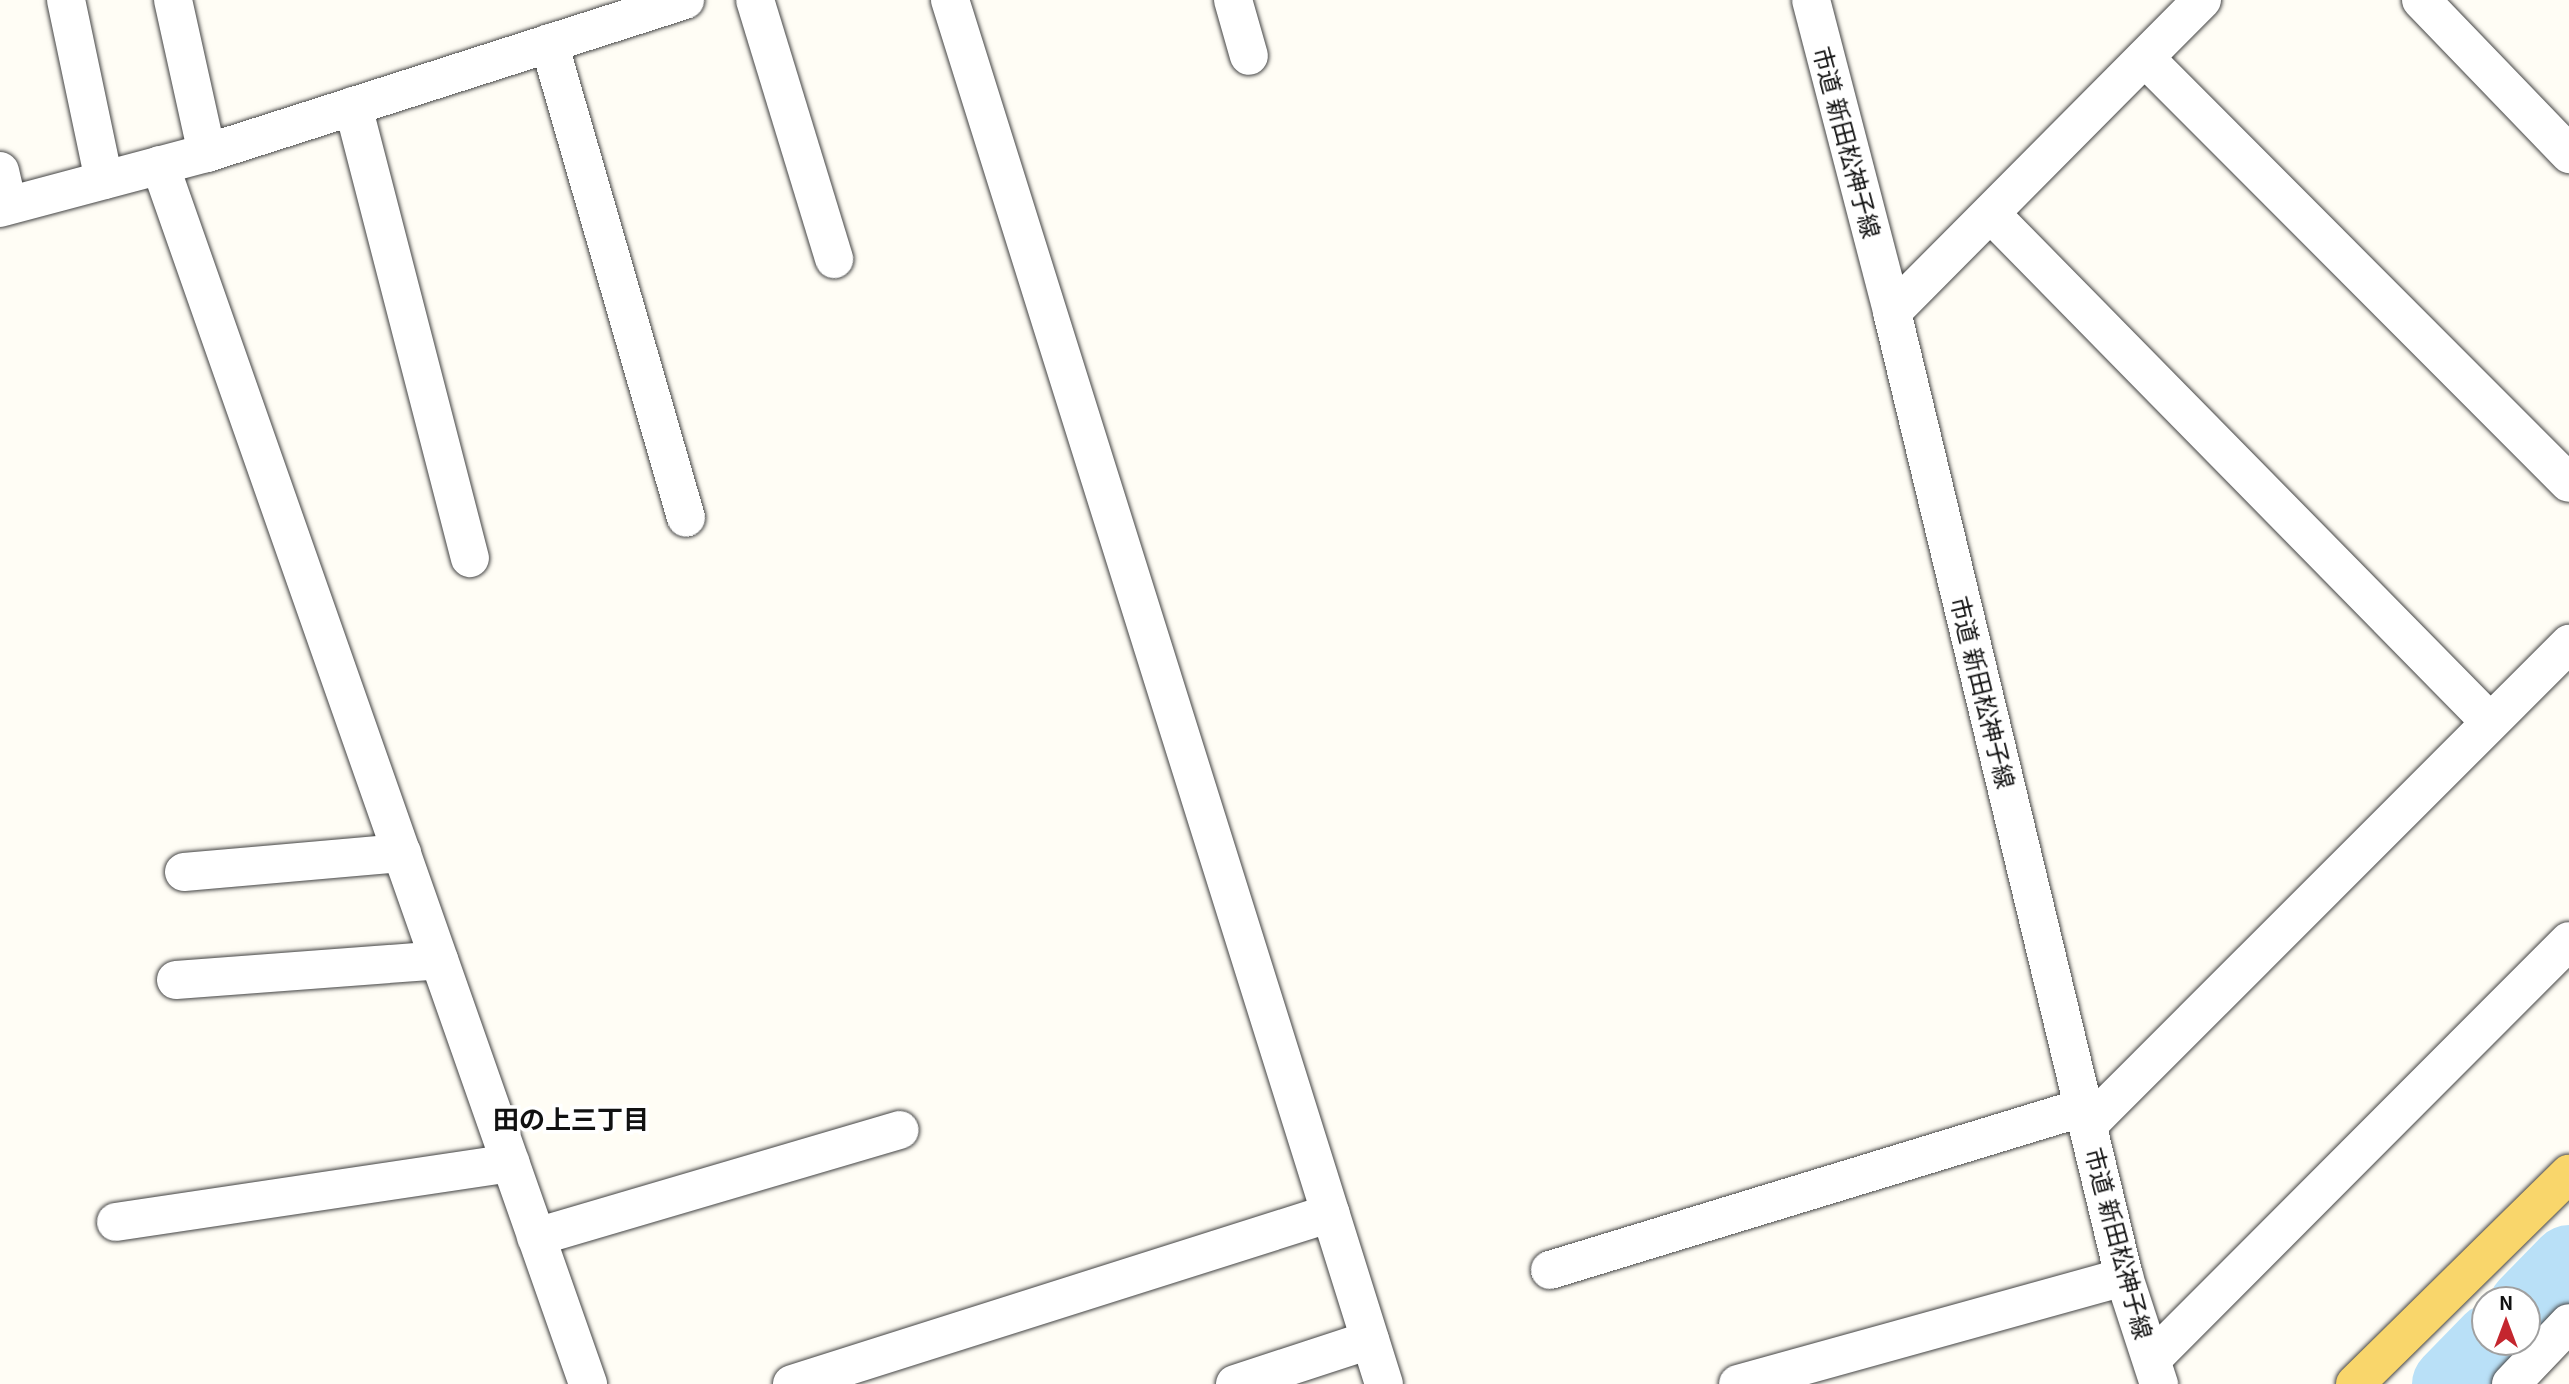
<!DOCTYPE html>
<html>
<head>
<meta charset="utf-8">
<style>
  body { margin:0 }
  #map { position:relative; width:2569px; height:1384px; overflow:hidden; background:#fffdf5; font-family:Georgia,"Noto Sans JP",serif }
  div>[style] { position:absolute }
  .river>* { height:79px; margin:-39.5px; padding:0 39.5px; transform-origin:39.5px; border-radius:39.5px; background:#b9e0f7 }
  .roads { filter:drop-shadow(0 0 2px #444) drop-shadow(0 0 2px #444) }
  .minor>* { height:38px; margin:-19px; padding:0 19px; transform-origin:19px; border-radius:19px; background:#fff }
  .major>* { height:38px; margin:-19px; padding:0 19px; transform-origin:19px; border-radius:19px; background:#f9d66b }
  span { translate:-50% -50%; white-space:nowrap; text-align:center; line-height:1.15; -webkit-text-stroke:7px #fff; paint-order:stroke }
  .street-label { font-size:24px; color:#111 }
  .neighbourhood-label { font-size:26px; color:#111; font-weight:700 }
  .north { position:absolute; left:2471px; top:1286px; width:70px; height:70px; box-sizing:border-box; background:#fff; border:2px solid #a0a0a0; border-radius:50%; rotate:0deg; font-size:19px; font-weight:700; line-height:28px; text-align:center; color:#111 }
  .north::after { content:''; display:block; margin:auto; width:24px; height:32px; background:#c4262e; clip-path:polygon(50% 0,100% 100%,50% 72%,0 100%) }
</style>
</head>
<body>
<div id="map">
  <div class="river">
    <i style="left:2527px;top:1307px;width:60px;rotate:-45.7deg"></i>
    <i style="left:2451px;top:1384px;width:59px;rotate:-45.7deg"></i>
  </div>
  <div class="roads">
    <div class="minor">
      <i style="left:66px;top:0;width:184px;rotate:78.1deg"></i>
      <i style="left:173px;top:0;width:157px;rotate:77.5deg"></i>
      <i style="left:755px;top:0;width:271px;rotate:73deg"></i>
      <i style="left:950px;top:0;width:1450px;rotate:72.59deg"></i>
      <i style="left:1233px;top:0;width:58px;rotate:74.1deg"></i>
      <i style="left:1811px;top:0;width:322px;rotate:75.4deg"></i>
      <i style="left:1892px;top:312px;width:992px;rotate:76.48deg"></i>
      <i style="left:2124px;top:1277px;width:113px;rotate:71.9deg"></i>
      <i style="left:2421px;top:0;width:214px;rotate:46.1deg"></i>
      <i style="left:549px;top:43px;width:494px;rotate:73.9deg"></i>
      <i style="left:2145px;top:58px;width:600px;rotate:45.07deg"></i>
      <i style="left:353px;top:106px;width:467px;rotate:75.5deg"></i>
      <i style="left:160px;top:165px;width:1292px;rotate:70.65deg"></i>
      <i style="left:0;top:171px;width:35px;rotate:77deg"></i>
      <i style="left:0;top:208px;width:214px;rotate:-14.9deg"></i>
      <i style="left:207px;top:153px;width:502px;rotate:-17.75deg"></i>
      <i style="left:1991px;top:214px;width:712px;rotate:45.51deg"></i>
      <i style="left:1892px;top:312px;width:440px;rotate:-45.2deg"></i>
      <i style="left:184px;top:872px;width:219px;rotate:-5deg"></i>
      <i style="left:176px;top:980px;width:264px;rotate:-4.3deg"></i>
      <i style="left:2089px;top:1124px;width:679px;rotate:-45deg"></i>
      <i style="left:116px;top:1222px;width:399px;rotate:-8.5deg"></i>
      <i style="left:536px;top:1237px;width:379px;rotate:-16.4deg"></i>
      <i style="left:1550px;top:1270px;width:558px;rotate:-16.97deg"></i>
      <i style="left:2152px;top:1359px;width:590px;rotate:-45.07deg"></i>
      <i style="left:792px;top:1384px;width:565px;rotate:-17.6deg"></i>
      <i style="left:1235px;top:1384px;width:142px;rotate:-18.1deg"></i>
      <i style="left:1738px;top:1384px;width:401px;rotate:-15.5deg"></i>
      <i style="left:2511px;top:1384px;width:84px;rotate:-46.4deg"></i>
    </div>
    <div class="major">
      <i style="left:2355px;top:1384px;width:300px;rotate:-44.5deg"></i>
    </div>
  </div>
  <div class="street-label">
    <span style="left:1848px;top:142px;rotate:75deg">市道 新田松神子線</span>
    <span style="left:1984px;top:692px;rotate:76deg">市道 新田松神子線</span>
    <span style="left:2120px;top:1243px;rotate:75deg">市道 新田松神子線</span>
  </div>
  <div class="neighbourhood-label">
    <span style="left:571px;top:1118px">田の上三丁目</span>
  </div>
  <div class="north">N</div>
</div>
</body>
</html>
